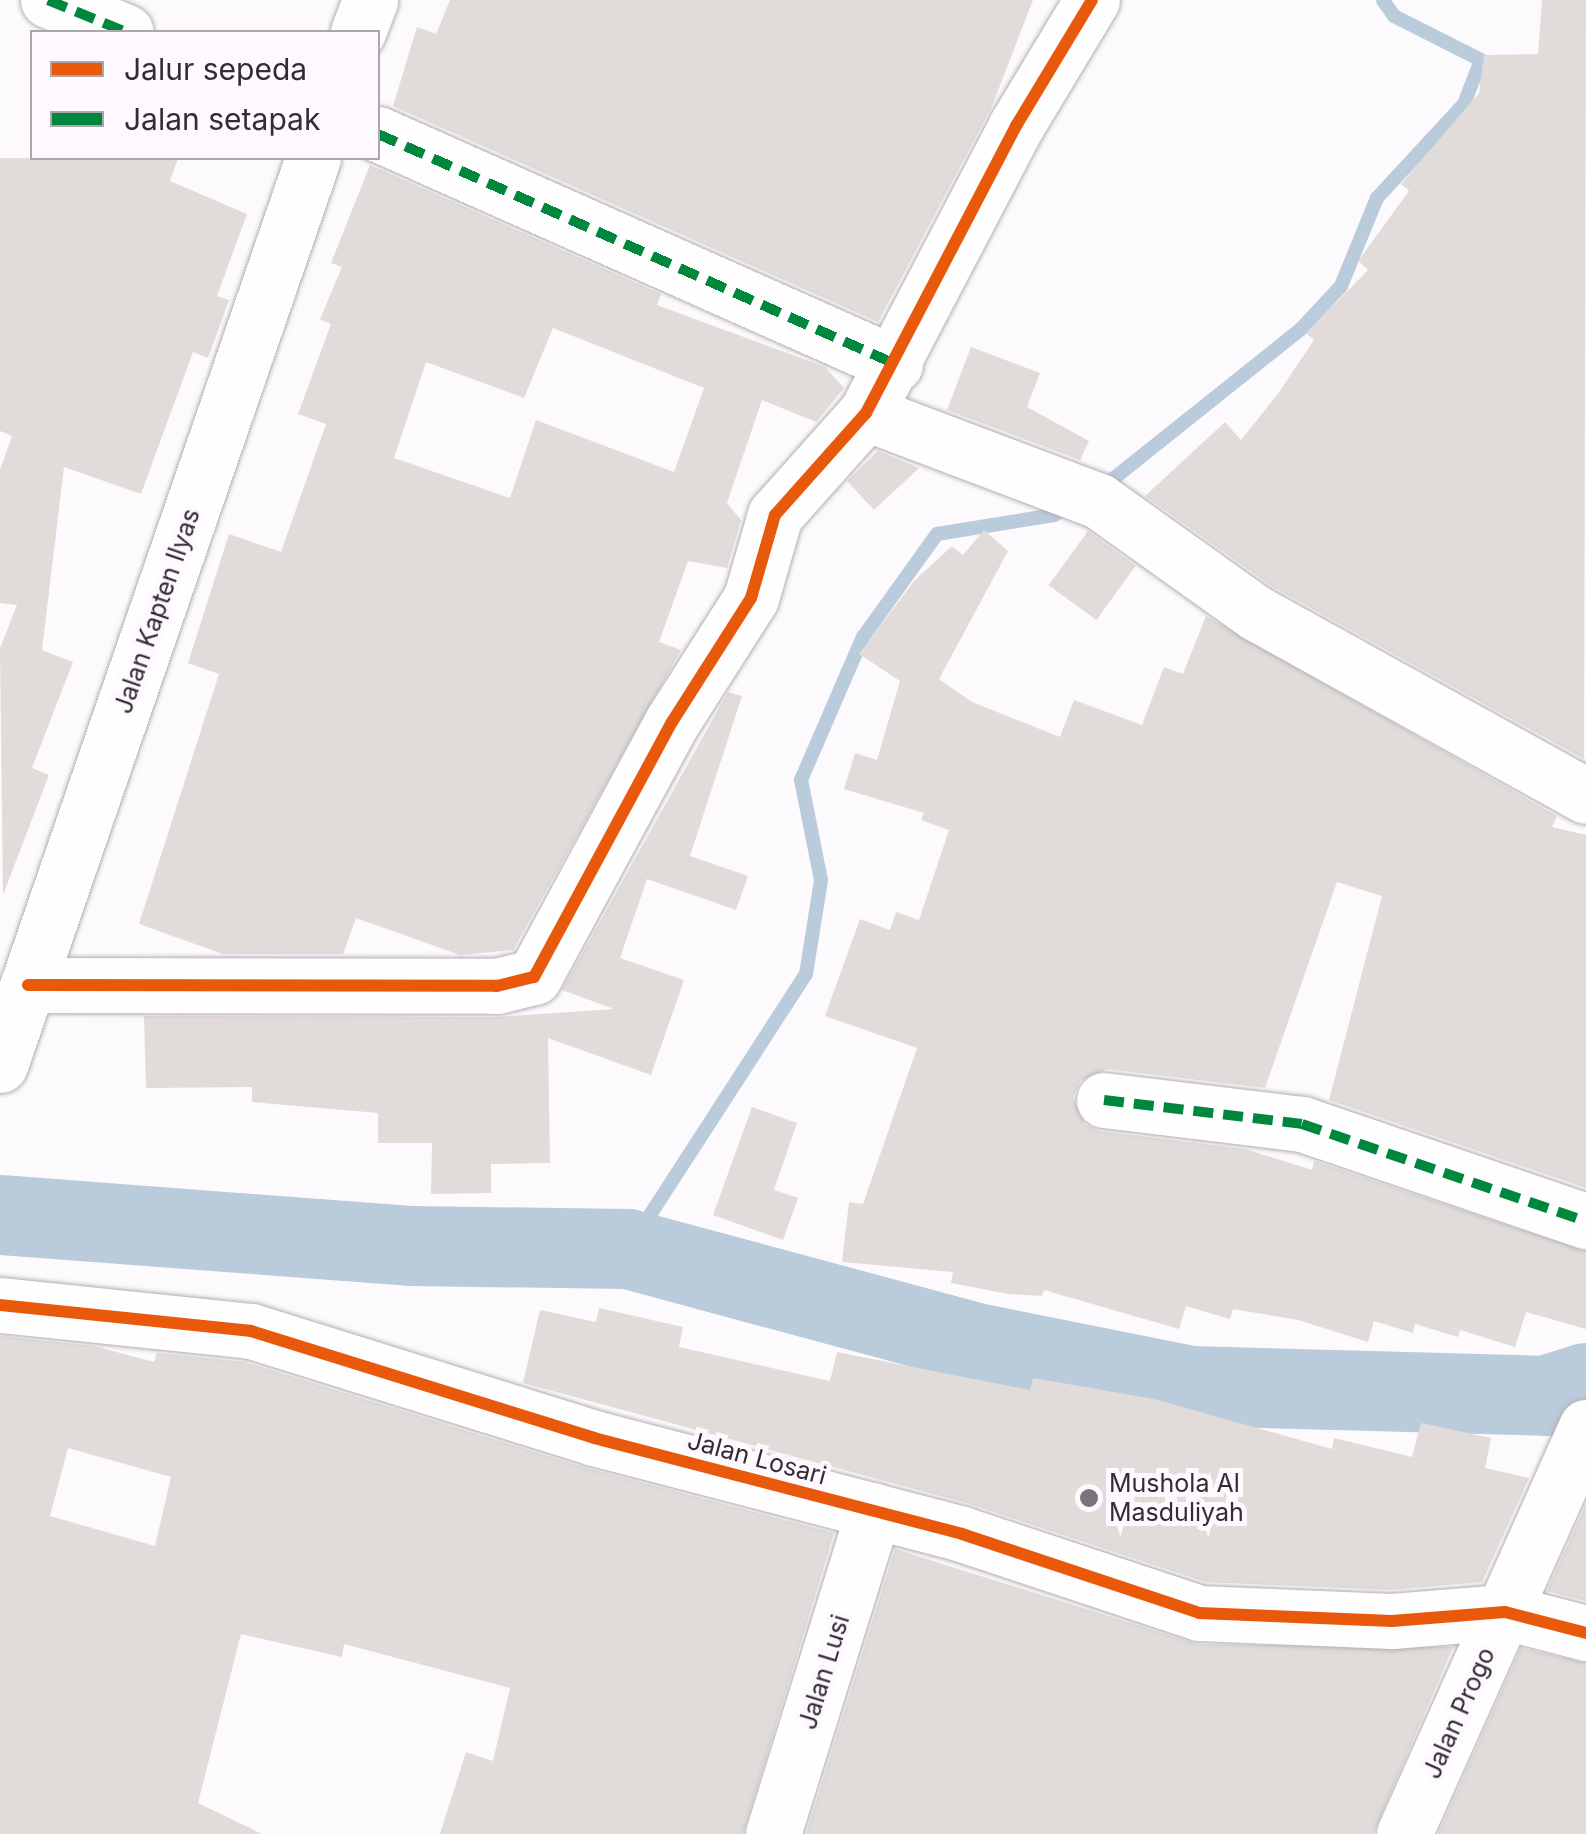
<!DOCTYPE html>
<html>
<head>
<meta charset="utf-8">
<style>
  body { margin:0 }
  #map { position:relative; width:1586px; height:1834px; overflow:hidden; background:#fcfafd; font-family:Inter,sans-serif }
  div>[style] { position:absolute }
  .stream>* { height:14px; margin:-7px; padding:0 7px; transform-origin:7px; border-radius:7px; background:#bacbdb }
  .river>* { height:80px; margin:-40px; padding:0 40px; transform-origin:40px; border-radius:40px; background:#bacbdb }
  .building>* { inset:0; background:#e1dcd9; transform-origin:0 0 }
  .roads { filter:drop-shadow(0 0 2px #b3afb4) drop-shadow(0 0 2px #b3afb4) }
  .minor>* { height:55px; margin:-27.5px; padding:0 27.5px; transform-origin:27.5px; border-radius:27.5px; background:#fffeff }
  .quiet>* { height:10px; margin-top:-5px; transform-origin:0; background:repeating-linear-gradient(90deg,#00873e 0 20px,transparent 0 30px) }
  .cycleway>* { height:12px; margin:-6px; padding:0 6px; transform-origin:6px; border-radius:6px; background:#e8590c }
  .dots>* { width:28px; height:28px; translate:-50% -50%; box-sizing:border-box; border:5px solid #fdf9fe; border-radius:50% }
  span { translate:-50% -50%; white-space:nowrap; text-align:center; line-height:1.15; -webkit-text-stroke:10px #fdf9fe; paint-order:stroke }
  .street-label { font-size:25px; color:#342c34 }
  .poi-label { font-size:25px; color:#342c34 }
  .left { translate:0 -50%; text-align:left }
  .legend { position:absolute; left:30px; top:30px; width:350px; height:130px; box-sizing:border-box; background:#fdf9fe; border:2px solid #ada7ad; margin:0; padding:12px 18px; list-style:none; font-size:30px; color:#342c34 }
  .legend li { display:flex; align-items:center; gap:20px; height:50px }
  .legend b { width:50px; border:2px solid #ada7ad }
</style>
</head>
<body>
<div id="map">
  <div class="stream">
    <i style="left:1103px;top:487px;width:252px;rotate:-38.6deg"></i>
    <i style="left:1300px;top:330px;width:60px;rotate:-47deg"></i>
    <i style="left:1341px;top:286px;width:95px;rotate:-67.8deg"></i>
    <i style="left:1377px;top:198px;width:128px;rotate:-47.2deg"></i>
    <i style="left:1464px;top:104px;width:47px;rotate:-68.9deg"></i>
    <i style="left:1481px;top:60px;width:97px;rotate:-153.2deg"></i>
    <i style="left:1394px;top:16px;width:19px;rotate:-125deg"></i>
    <i style="left:628px;top:1249px;width:328px;rotate:-57.1deg"></i>
    <i style="left:806px;top:974px;width:95px;rotate:-80.9deg"></i>
    <i style="left:821px;top:880px;width:102px;rotate:-101.3deg"></i>
    <i style="left:801px;top:780px;width:156px;rotate:-66.6deg"></i>
    <i style="left:863px;top:637px;width:127px;rotate:-54.3deg"></i>
    <i style="left:937px;top:534px;width:119px;rotate:-9.2deg"></i>
    <i style="left:1054px;top:515px;width:20px;rotate:-30deg"></i>
  </div>
  <div class="river">
    <i style="left:0;top:1215px;width:411px;rotate:4.3deg"></i>
    <i style="left:410px;top:1246px;width:218px;rotate:0.8deg"></i>
    <i style="left:628px;top:1249px;width:366px;rotate:15.1deg"></i>
    <i style="left:981px;top:1344px;width:214px;rotate:11.3deg"></i>
    <i style="left:1191px;top:1386px;width:354px;rotate:1.6deg"></i>
    <i style="left:1545px;top:1396px;width:43px;rotate:-17.6deg"></i>
  </div>
  <div class="building">
    <i style="clip-path:polygon(450px 0,1033px 0,992px 106px,878px 322px,393px 106px,417px 27px,436px 34px)"></i>
    <i style="clip-path:polygon(1542px 0,1586px 0,1584px 759px,1273px 587px,1145px 496px,1225px 422px,1241px 440px,1277px 395px,1314px 340px,1306px 333px,1368px 270px,1358px 261px,1409px 191px,1401px 184px,1479px 93px,1484px 55px,1538px 54px)"></i>
    <i style="clip-path:polygon(0 158px,178px 158px,170px 181px,247px 214px,217px 296px,229px 300px,208px 358px,193px 352px,141px 494px,64px 467px,42px 650px,73px 662px,32px 768px,49px 775px,3px 895px,0 648px,17px 605px,0 603px,0 470px,12px 436px,0 431px)"></i>
    <i style="clip-path:polygon(evenodd,370px 165px,661px 294px,657px 305px,825px 367px,844px 388px,816px 422px,762px 400px,727px 503px,741px 520px,727px 568px,688px 561px,659px 642px,681px 650px,513px 950px,460px 955px,356px 918px,343px 954px,223px 954px,139px 924px,219px 674px,188px 663px,229px 534px,281px 552px,326px 424px,298px 414px,331px 324px,320px 319px,342px 267px,331px 263px,370px 165px,553px 328px,704px 388px,674px 472px,536px 420px,510px 498px,394px 458px,426px 362px,524px 398px,553px 328px)"></i>
    <i style="clip-path:polygon(971px 347px,1040px 373px,1027px 407px,1089px 441px,1080px 460px,947px 410px)"></i>
    <i style="clip-path:polygon(878px 451px,919px 468px,874px 510px,847px 481px)"></i>
    <i style="clip-path:polygon(984px 530px,1008px 551px,939px 679px,972px 702px,1060px 737px,1074px 700px,1142px 725px,1164px 667px,1183px 674px,1206px 616px,1557px 816px,1552px 827px,1586px 835px,1586px 1188px,1329px 1100px,1382px 896px,1337px 882px,1265px 1088px,1107px 1069px,1080px 1081px,1073px 1097px,1085px 1124px,1099px 1131px,1245px 1149px,1312px 1170px,1314px 1161px,1586px 1251px,1586px 1329px,1526px 1312px,1515px 1347px,1460px 1330px,1458px 1337px,1415px 1324px,1413px 1333px,1374px 1321px,1368px 1342px,1298px 1320px,1233px 1309px,1230px 1319px,1186px 1306px,1179px 1329px,1044px 1290px,1042px 1296px,1008px 1294px,951px 1283px,953px 1272px,842px 1262px,849px 1202px,863px 1204px,917px 1048px,825px 1016px,860px 919px,890px 930px,896px 912px,919px 920px,949px 830px,921px 820px,924px 813px,844px 789px,855px 753px,877px 760px,900px 681px,859px 654px,914px 581px,952px 546px,963px 555px)"></i>
    <i style="left:1088px;top:531px;width:59px;height:67px;rotate:36deg"></i>
    <i style="clip-path:polygon(728px 692px,742px 696px,690px 856px,748px 876px,736px 910px,647px 879px,620px 958px,684px 980px,651px 1075px,548px 1038px,550px 1163px,491px 1164px,491px 1193px,431px 1194px,432px 1143px,378px 1143px,378px 1113px,252px 1102px,252px 1087px,146px 1088px,144px 1016px,497px 1017px,614px 1009px,562px 990px)"></i>
    <i style="clip-path:polygon(752px 1107px,797px 1123px,774px 1190px,798px 1198px,783px 1240px,713px 1215px)"></i>
    <i style="clip-path:polygon(599px 1308px,683px 1327px,679px 1347px,830px 1381px,837px 1352px,1030px 1390px,1033px 1378px,1154px 1399px,1332px 1449px,1334px 1438px,1412px 1457px,1421px 1423px,1491px 1438px,1485px 1468px,1529px 1478px,1482px 1582px,1391px 1590px,1205px 1582px,970px 1504px,523px 1383px,540px 1310px,596px 1322px)"></i>
    <i style="clip-path:polygon(evenodd,0 1336px,94px 1346px,154px 1362px,157px 1353px,245px 1362px,586px 1468px,834px 1533px,743px 1834px,440px 1834px,466px 1752px,493px 1761px,510px 1688px,344px 1644px,342px 1657px,241px 1634px,198px 1803px,262px 1834px,0 1834px,0 1336px,68px 1448px,171px 1477px,155px 1546px,50px 1516px,68px 1448px)"></i>
    <i style="clip-path:polygon(1586px 1504px,1586px 1601px,1547px 1591px)"></i>
    <i style="clip-path:polygon(895px 1549px,1197px 1644px,1453px 1647px,1373px 1834px,806px 1834px)"></i>
    <i style="clip-path:polygon(1521px 1648px,1586px 1663px,1586px 1834px,1438px 1834px)"></i>
  </div>
  <div class="roads">
    <div class="minor">
      <i style="left:48px;top:0;width:84px;rotate:22.3deg"></i>
      <i style="left:358px;top:32px;width:34px;rotate:-69deg"></i>
      <i style="left:378px;top:134px;width:566px;rotate:23.98deg"></i>
      <i style="left:866px;top:413px;width:249px;rotate:20.7deg"></i>
      <i style="left:1099px;top:501px;width:193px;rotate:35.5deg"></i>
      <i style="left:1256px;top:613px;width:377px;rotate:29deg"></i>
      <i style="left:28px;top:985px;width:469px;rotate:0.1deg"></i>
      <i style="left:497px;top:986px;width:38px;rotate:-14deg"></i>
      <i style="left:534px;top:977px;width:290px;rotate:-61.6deg"></i>
      <i style="left:672px;top:722px;width:147px;rotate:-57.5deg"></i>
      <i style="left:751px;top:598px;width:86px;rotate:-73.9deg"></i>
      <i style="left:775px;top:515px;width:137px;rotate:-48.3deg"></i>
      <i style="left:866px;top:413px;width:324px;rotate:-62.4deg"></i>
      <i style="left:1016px;top:126px;width:147px;rotate:-58.9deg"></i>
      <i style="left:0;top:1065px;width:959px;rotate:-70.96deg"></i>
      <i style="left:1104px;top:1100px;width:199px;rotate:6.9deg"></i>
      <i style="left:1302px;top:1124px;width:300px;rotate:18.9deg"></i>
      <i style="left:0;top:1305px;width:252px;rotate:5.9deg"></i>
      <i style="left:251px;top:1331px;width:359px;rotate:17.3deg"></i>
      <i style="left:594px;top:1438px;width:380px;rotate:14.6deg"></i>
      <i style="left:962px;top:1534px;width:250px;rotate:18.4deg"></i>
      <i style="left:1199px;top:1613px;width:193px;rotate:2.4deg"></i>
      <i style="left:1392px;top:1621px;width:113px;rotate:-4.6deg"></i>
      <i style="left:1505px;top:1612px;width:84px;rotate:14.5deg"></i>
      <i style="left:773px;top:1834px;width:339px;rotate:-72.7deg"></i>
      <i style="left:1404px;top:1834px;width:446px;rotate:-65.9deg"></i>
    </div>
  </div>
  <div class="quiet">
    <i style="left:48px;top:0;width:84px;rotate:22.3deg"></i>
    <i style="left:378px;top:134px;width:566px;rotate:23.98deg"></i>
    <i style="left:1104px;top:1100px;width:199px;rotate:6.9deg"></i>
    <i style="left:1302px;top:1124px;width:300px;rotate:18.9deg"></i>
  </div>
  <div class="cycleway">
    <i style="left:28px;top:985px;width:469px;rotate:0.1deg"></i>
    <i style="left:497px;top:986px;width:38px;rotate:-14deg"></i>
    <i style="left:534px;top:977px;width:290px;rotate:-61.6deg"></i>
    <i style="left:672px;top:722px;width:147px;rotate:-57.5deg"></i>
    <i style="left:751px;top:598px;width:86px;rotate:-73.9deg"></i>
    <i style="left:775px;top:515px;width:137px;rotate:-48.3deg"></i>
    <i style="left:866px;top:413px;width:324px;rotate:-62.4deg"></i>
    <i style="left:1016px;top:126px;width:147px;rotate:-58.9deg"></i>
    <i style="left:0;top:1305px;width:252px;rotate:5.9deg"></i>
    <i style="left:251px;top:1331px;width:359px;rotate:17.3deg"></i>
    <i style="left:594px;top:1438px;width:380px;rotate:14.6deg"></i>
    <i style="left:962px;top:1534px;width:250px;rotate:18.4deg"></i>
    <i style="left:1199px;top:1613px;width:193px;rotate:2.4deg"></i>
    <i style="left:1392px;top:1621px;width:113px;rotate:-4.6deg"></i>
    <i style="left:1505px;top:1612px;width:84px;rotate:14.5deg"></i>
  </div>
  <div class="dots">
    <i style="left:1089px;top:1498px;background:#7a747a"></i>
  </div>
  <div class="street-label">
    <span style="left:157px;top:611px;rotate:-71deg">Jalan Kapten Ilyas</span>
    <span style="left:757px;top:1458px;rotate:15deg">Jalan Losari</span>
    <span style="left:824px;top:1672px;rotate:-73deg">Jalan Lusi</span>
    <span style="left:1459px;top:1713px;rotate:-66deg">Jalan Progo</span>
  </div>
  <div class="poi-label">
    <span class="left" style="left:1109px;top:1498px">Mushola Al<br>Masduliyah</span>
  </div>
  <ul class="legend">
  <li><b style="height:12px;background:#e8590c"></b>Jalur sepeda</li>
  <li><b style="height:12px;background:#00873e"></b>Jalan setapak</li>
  </ul>
</div>
</body>
</html>
